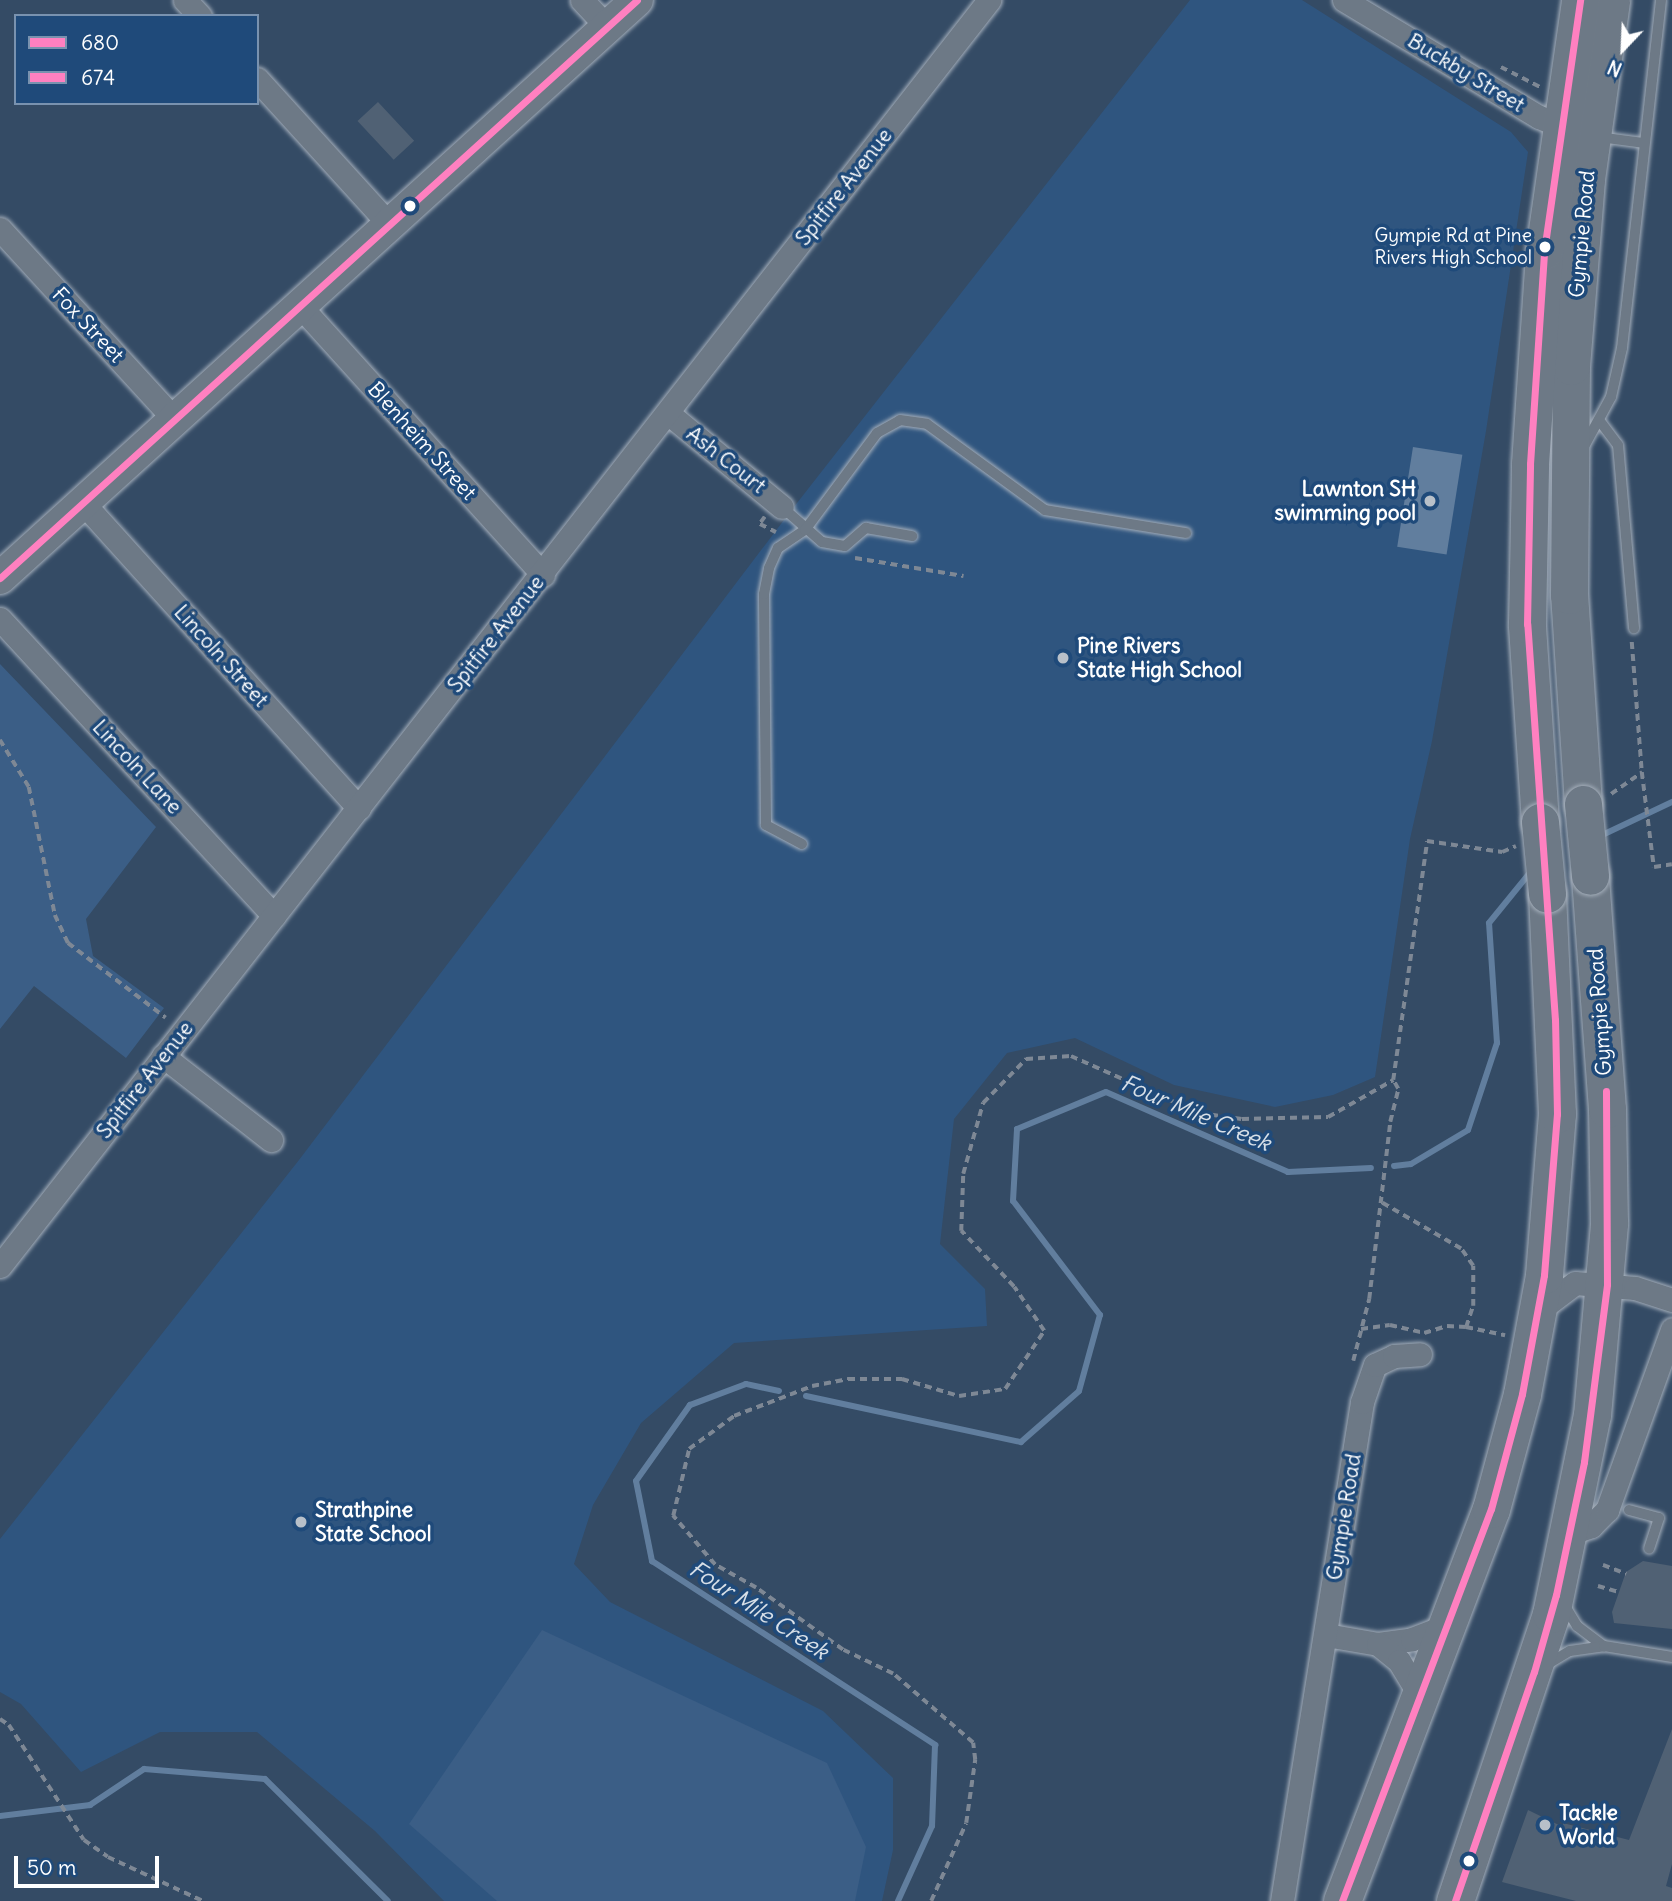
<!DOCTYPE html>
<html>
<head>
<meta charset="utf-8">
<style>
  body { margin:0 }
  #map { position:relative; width:1672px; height:1901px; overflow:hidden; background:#344b65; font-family:Delius,sans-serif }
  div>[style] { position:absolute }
  .built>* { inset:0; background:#2f557f }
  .green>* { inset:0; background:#3b5e86 }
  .water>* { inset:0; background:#617e9e; transform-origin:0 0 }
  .stream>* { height:6px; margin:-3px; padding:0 3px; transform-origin:3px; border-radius:3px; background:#617e9e }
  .building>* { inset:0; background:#506174; transform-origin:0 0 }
  .path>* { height:3.5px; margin-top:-1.75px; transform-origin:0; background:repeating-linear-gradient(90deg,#7e8895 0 7px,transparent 0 12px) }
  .roads { filter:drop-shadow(0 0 2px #a4aeba) drop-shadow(0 0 2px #a4aeba) }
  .service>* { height:10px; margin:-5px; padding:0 5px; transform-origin:5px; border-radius:5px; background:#6d7986 }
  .minor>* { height:23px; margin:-11.5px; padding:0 11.5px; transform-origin:11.5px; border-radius:11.5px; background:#6d7986 }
  .secondary>* { height:32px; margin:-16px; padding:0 16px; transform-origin:16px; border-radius:16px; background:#6d7986 }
  .trunk>* { height:37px; margin:-18.5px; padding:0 18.5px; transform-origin:18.5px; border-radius:18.5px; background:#6d7986 }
  .bridges { filter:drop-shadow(0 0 2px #a4aeba) drop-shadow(0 0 2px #a4aeba) }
  .trunk-bridge>* { height:37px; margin:-18.5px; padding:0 18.5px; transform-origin:18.5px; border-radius:18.5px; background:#6d7986 }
  .bus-1>* { height:7px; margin:-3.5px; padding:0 3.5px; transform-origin:3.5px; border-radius:3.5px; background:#ff80c0 }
  .bus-2>* { height:7px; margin:-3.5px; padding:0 3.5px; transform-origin:3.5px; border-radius:3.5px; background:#ff80c0 }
  .dots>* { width:19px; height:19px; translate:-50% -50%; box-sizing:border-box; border:4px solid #1f4a7a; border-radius:50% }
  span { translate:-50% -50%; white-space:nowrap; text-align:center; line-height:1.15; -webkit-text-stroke:7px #1f4a7a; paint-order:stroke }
  .bus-label { font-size:19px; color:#fff }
  .right { translate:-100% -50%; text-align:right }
  .street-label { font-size:21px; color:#fff }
  .poi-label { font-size:21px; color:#fff; font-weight:700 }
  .left { translate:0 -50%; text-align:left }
  .water-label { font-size:23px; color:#d8e0e8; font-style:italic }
  .legend { position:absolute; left:14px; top:14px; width:245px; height:91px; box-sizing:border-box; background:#1f4a7a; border:2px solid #7992af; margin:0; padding:9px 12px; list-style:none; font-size:21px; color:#fff }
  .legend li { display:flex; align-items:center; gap:14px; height:35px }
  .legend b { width:35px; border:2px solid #7992af }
  .north { position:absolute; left:1588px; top:14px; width:70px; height:70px; -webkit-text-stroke:5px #1f4a7a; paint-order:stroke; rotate:203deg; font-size:19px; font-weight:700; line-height:28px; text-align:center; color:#fff }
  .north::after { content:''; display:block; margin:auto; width:24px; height:32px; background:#fff; clip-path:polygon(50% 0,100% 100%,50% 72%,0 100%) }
  .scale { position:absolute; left:14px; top:1856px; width:145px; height:32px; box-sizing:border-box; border:4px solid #fff; border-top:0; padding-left:9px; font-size:21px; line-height:24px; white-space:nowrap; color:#fff; -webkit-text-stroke:5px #1f4a7a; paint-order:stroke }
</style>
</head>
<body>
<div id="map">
  <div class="built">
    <i style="clip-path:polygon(1190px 0,1302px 0,1511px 132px,1528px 152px,1486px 431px,1432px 741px,1410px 839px,1375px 1077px,1333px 1095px,1275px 1107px,1174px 1085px,1075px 1038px,1007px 1053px,954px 1119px,940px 1244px,985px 1289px,987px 1326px,734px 1343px,641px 1423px,593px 1505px,574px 1564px,610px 1602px,823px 1711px,893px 1778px,893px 1850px,882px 1901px,444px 1901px,375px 1831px,257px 1732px,160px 1732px,81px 1772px,21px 1704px,0 1692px,0 1539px,299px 1160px,790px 512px)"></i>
  </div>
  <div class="green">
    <i style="clip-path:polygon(0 664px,156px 827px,86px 919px,93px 956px,164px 1008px,126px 1058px,34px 986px,0 1029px)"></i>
    <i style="clip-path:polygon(542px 1630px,827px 1763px,866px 1847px,855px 1901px,497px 1901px,409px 1824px)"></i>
  </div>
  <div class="water">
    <i style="left:1413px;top:447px;width:50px;height:101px;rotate:9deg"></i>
  </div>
  <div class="stream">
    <i style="left:1598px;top:837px;width:82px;rotate:-25.3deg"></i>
    <i style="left:1394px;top:1166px;width:17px;rotate:-7deg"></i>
    <i style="left:1411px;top:1164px;width:66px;rotate:-30.8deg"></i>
    <i style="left:1468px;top:1130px;width:92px;rotate:-71.6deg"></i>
    <i style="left:1497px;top:1043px;width:120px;rotate:-93.8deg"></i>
    <i style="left:1489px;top:923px;width:68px;rotate:-50.9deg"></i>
    <i style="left:779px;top:1391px;width:34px;rotate:-168deg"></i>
    <i style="left:746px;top:1384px;width:60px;rotate:159.4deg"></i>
    <i style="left:690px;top:1405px;width:93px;rotate:125.4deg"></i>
    <i style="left:636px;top:1481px;width:82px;rotate:78.7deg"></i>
    <i style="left:652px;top:1561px;width:338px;rotate:33deg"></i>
    <i style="left:935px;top:1745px;width:81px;rotate:92.1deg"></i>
    <i style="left:932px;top:1826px;width:82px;rotate:114.4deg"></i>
    <i style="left:806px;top:1396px;width:220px;rotate:12.1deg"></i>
    <i style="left:1021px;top:1442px;width:77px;rotate:-41.3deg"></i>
    <i style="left:1079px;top:1391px;width:79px;rotate:-74.6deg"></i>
    <i style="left:1100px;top:1315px;width:143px;rotate:-127.3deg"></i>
    <i style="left:1013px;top:1201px;width:72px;rotate:-86.8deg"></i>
    <i style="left:1017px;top:1129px;width:96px;rotate:-22.6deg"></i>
    <i style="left:1106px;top:1092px;width:199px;rotate:23.7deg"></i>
    <i style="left:1288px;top:1172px;width:83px;rotate:-2.8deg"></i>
    <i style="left:0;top:1816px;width:91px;rotate:-7deg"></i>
    <i style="left:90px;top:1805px;width:65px;rotate:-33.7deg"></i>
    <i style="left:144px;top:1769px;width:121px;rotate:4.7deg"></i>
    <i style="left:265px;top:1779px;width:173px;rotate:44.8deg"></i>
  </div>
  <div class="building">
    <i style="left:378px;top:102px;width:53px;height:28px;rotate:47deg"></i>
    <i style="clip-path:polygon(1643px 1561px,1672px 1566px,1672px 1629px,1614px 1623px,1612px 1612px,1626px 1572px)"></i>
    <i style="clip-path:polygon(1672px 1729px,1672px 1864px,1666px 1886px,1672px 1888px,1672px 1901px,1576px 1901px,1502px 1882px,1528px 1810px,1563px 1827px,1563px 1823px,1629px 1840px)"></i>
  </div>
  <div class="path">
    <i style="left:1501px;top:67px;width:44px;rotate:27.1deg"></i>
    <i style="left:765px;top:517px;width:9px;rotate:126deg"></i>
    <i style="left:760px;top:524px;width:18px;rotate:27deg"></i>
    <i style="left:855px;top:558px;width:110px;rotate:9.4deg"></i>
    <i style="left:1632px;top:642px;width:130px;rotate:85.6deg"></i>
    <i style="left:0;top:740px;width:55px;rotate:58.3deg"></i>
    <i style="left:29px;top:787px;width:131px;rotate:78.5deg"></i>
    <i style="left:55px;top:915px;width:31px;rotate:65deg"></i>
    <i style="left:68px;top:943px;width:123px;rotate:37.4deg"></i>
    <i style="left:1611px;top:794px;width:38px;rotate:-35deg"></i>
    <i style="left:1642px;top:772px;width:96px;rotate:82.8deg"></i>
    <i style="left:1654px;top:867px;width:18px;rotate:-9deg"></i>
    <i style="left:1466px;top:1327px;width:40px;rotate:12deg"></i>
    <i style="left:1361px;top:1329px;width:29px;rotate:-8deg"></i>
    <i style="left:1390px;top:1325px;width:35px;rotate:13deg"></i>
    <i style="left:1424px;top:1333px;width:24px;rotate:-17deg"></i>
    <i style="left:1447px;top:1326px;width:19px;rotate:3deg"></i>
    <i style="left:1466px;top:1327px;width:22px;rotate:-72deg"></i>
    <i style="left:1473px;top:1306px;width:40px;rotate:-90deg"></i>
    <i style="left:1473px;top:1266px;width:21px;rotate:-125deg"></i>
    <i style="left:1461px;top:1249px;width:91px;rotate:-149.8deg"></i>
    <i style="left:1353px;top:1361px;width:64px;rotate:-75.5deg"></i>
    <i style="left:1369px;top:1299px;width:178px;rotate:-83.2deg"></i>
    <i style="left:1390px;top:1122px;width:34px;rotate:-76deg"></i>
    <i style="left:1398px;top:1089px;width:10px;rotate:-119deg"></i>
    <i style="left:1393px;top:1080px;width:241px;rotate:-81.9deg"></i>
    <i style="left:1427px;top:841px;width:76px;rotate:8.3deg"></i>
    <i style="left:1502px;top:852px;width:15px;rotate:-23deg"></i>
    <i style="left:1603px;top:1565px;width:25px;rotate:21deg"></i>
    <i style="left:1598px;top:1586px;width:22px;rotate:16deg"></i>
    <i style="left:0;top:1719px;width:11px;rotate:34deg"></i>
    <i style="left:9px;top:1725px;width:137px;rotate:56.9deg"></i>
    <i style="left:84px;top:1840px;width:29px;rotate:35deg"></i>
    <i style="left:108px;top:1857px;width:105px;rotate:24.9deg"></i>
    <i style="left:931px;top:1901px;width:85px;rotate:-65.8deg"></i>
    <i style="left:966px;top:1823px;width:64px;rotate:-81.9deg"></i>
    <i style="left:975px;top:1760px;width:17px;rotate:-97deg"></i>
    <i style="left:973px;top:1743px;width:106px;rotate:-139.2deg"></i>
    <i style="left:893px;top:1674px;width:55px;rotate:-154.4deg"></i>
    <i style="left:843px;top:1650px;width:107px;rotate:-144.5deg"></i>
    <i style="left:756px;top:1588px;width:47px;rotate:-150.7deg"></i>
    <i style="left:715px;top:1565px;width:65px;rotate:-130.6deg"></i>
    <i style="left:673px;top:1516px;width:69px;rotate:-76.6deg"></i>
    <i style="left:689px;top:1449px;width:56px;rotate:-36.3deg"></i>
    <i style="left:734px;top:1416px;width:84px;rotate:-21deg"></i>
    <i style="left:812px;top:1386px;width:37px;rotate:-11deg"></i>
    <i style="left:848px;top:1379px;width:54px"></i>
    <i style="left:902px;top:1379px;width:59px;rotate:16.6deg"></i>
    <i style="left:959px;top:1396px;width:47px;rotate:-8.7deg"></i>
    <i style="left:1005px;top:1389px;width:70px;rotate:-56.1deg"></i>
    <i style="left:1044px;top:1331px;width:53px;rotate:-124.3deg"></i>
    <i style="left:1014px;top:1287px;width:77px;rotate:-133.4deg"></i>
    <i style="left:961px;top:1231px;width:57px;rotate:-88deg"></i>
    <i style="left:963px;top:1174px;width:74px;rotate:-74.3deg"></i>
    <i style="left:983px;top:1103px;width:62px;rotate:-45.7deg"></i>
    <i style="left:1026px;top:1059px;width:45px;rotate:-3.8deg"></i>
    <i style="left:1071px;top:1056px;width:140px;rotate:24deg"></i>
    <i style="left:1199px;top:1113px;width:43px;rotate:7.9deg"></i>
    <i style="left:1242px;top:1119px;width:86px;rotate:-1.3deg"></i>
    <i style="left:1328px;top:1117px;width:75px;rotate:-29.6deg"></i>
  </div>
  <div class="roads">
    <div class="service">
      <i style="left:1599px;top:137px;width:45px;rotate:7.6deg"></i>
      <i style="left:1599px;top:420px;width:31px;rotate:53deg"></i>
      <i style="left:1618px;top:445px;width:184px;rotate:85deg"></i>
      <i style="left:1581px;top:452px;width:63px;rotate:-61.4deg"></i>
      <i style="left:1611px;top:397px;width:50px;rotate:-77.3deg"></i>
      <i style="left:1622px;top:348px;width:350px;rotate:-83.6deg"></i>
      <i style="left:782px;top:507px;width:53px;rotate:41.2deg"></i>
      <i style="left:822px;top:542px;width:23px;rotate:10deg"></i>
      <i style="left:845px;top:546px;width:28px;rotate:-41deg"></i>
      <i style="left:866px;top:528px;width:47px;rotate:9.9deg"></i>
      <i style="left:802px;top:844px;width:41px;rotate:-152.2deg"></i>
      <i style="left:766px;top:825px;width:231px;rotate:-90.5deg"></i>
      <i style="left:764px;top:594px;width:26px;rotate:-79deg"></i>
      <i style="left:769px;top:568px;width:22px;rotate:-66deg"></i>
      <i style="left:778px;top:548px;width:32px;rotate:-34deg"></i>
      <i style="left:805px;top:530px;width:121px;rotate:-53.4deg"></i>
      <i style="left:877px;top:433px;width:26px;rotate:-29deg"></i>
      <i style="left:900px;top:420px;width:27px;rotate:8deg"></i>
      <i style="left:927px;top:424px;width:146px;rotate:36.1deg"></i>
      <i style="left:1045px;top:510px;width:143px;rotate:9.3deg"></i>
      <i style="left:1629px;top:1510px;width:31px;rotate:15deg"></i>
      <i style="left:1659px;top:1518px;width:32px;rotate:108deg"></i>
      <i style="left:1562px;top:1601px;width:29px;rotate:59deg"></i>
      <i style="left:1577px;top:1626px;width:34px;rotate:37deg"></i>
      <i style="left:1543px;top:1667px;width:31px;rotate:-31deg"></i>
      <i style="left:1570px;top:1651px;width:34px;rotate:-8deg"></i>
      <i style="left:1604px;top:1646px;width:69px;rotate:9.2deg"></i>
    </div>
    <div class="minor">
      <i style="left:185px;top:0;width:22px;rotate:47deg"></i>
      <i style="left:582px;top:0;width:37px;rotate:47deg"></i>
      <i style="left:1344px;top:0;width:227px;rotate:31deg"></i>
      <i style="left:1539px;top:117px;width:35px;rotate:22deg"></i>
      <i style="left:257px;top:79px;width:196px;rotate:47.7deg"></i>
      <i style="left:0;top:229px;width:259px;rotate:47.5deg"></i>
      <i style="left:301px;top:307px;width:361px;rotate:47.9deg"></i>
      <i style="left:669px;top:414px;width:146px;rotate:39.5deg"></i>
      <i style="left:84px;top:504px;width:410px;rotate:47.9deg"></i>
      <i style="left:0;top:619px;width:404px;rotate:47.3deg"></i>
      <i style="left:163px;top:1056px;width:137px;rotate:37.9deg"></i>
      <i style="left:0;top:1266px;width:1607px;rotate:-52deg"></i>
      <i style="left:1538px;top:1311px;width:46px;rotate:-37.1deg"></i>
      <i style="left:1575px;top:1283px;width:60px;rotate:4.8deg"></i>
      <i style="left:1635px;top:1288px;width:39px;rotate:18deg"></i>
      <i style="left:1570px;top:1533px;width:22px;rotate:-18deg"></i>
      <i style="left:1591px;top:1526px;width:23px;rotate:-45deg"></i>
      <i style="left:1607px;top:1510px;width:192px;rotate:-70.2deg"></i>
      <i style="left:1326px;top:1635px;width:53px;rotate:9.8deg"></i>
      <i style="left:1378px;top:1644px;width:34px;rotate:-8deg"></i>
      <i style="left:1412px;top:1639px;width:39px;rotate:-21deg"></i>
      <i style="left:1378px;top:1644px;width:27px;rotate:39deg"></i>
      <i style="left:1399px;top:1661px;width:41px;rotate:59deg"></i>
      <i style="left:1282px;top:1901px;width:505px;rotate:-80.89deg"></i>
      <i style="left:1362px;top:1402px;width:39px;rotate:-71deg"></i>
      <i style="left:1375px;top:1365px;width:21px;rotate:-25deg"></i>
      <i style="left:1394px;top:1356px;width:26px;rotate:-4deg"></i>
    </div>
    <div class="secondary">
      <i style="left:0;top:578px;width:860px;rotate:-42.22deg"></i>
    </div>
    <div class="trunk">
      <i style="left:1583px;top:804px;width:209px;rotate:-93.8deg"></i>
      <i style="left:1569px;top:595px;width:229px;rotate:-89.5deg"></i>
      <i style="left:1571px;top:366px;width:188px;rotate:-85.4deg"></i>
      <i style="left:1586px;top:179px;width:181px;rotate:-82deg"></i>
      <i style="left:1540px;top:822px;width:198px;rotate:-93.8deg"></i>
      <i style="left:1527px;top:624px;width:160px;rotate:-88.9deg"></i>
      <i style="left:1530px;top:464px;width:213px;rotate:-86.2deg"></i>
      <i style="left:1544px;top:251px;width:254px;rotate:-81.8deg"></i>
      <i style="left:1342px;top:1901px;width:419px;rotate:-69.2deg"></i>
      <i style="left:1491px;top:1509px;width:119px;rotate:-74.9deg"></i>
      <i style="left:1522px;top:1394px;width:121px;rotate:-79.5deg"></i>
      <i style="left:1544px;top:1275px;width:162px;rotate:-85.4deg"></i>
      <i style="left:1557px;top:1114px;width:220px;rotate:-92.6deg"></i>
      <i style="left:1455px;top:1901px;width:303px;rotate:-71.5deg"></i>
      <i style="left:1551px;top:1614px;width:203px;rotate:-78.4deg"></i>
      <i style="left:1592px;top:1415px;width:193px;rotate:-84.9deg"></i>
      <i style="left:1609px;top:1223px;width:114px;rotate:-91deg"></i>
      <i style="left:1607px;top:1109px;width:234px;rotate:-94.2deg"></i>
    </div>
  </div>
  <div class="bridges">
    <div class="trunk-bridge">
      <i style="left:1583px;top:804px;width:72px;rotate:84.4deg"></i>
      <i style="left:1540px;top:822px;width:72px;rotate:84.4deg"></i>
    </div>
  </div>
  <div class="bus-1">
    <i style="left:1342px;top:1901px;width:419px;rotate:-69.2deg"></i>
    <i style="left:1491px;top:1509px;width:119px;rotate:-74.9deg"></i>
    <i style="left:1522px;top:1394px;width:121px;rotate:-79.5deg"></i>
    <i style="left:1544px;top:1275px;width:162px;rotate:-85.4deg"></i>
    <i style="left:1557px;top:1114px;width:94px;rotate:-91.2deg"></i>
    <i style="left:1555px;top:1020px;width:397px;rotate:-94deg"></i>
    <i style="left:1527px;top:624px;width:160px;rotate:-88.9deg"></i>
    <i style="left:1530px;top:464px;width:213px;rotate:-86.2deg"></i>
    <i style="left:1544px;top:251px;width:254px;rotate:-81.8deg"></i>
    <i style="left:1455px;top:1901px;width:242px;rotate:-71deg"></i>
    <i style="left:1534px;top:1672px;width:80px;rotate:-74.1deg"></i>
    <i style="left:1556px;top:1595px;width:136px;rotate:-78.1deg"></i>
    <i style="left:1584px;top:1462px;width:179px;rotate:-82.6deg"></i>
    <i style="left:1607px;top:1284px;width:193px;rotate:-90.3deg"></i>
  </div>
  <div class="bus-2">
    <i style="left:0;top:578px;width:860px;rotate:-42.22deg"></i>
  </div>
  <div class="dots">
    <i style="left:410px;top:206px;background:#fff"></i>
    <i style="left:1545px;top:247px;background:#fff"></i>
    <i style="left:1430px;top:501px;background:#b8c0c9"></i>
    <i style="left:1063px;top:658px;background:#b8c0c9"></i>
    <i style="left:301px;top:1522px;background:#b8c0c9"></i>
    <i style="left:1545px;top:1825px;background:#b8c0c9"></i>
    <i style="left:1469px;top:1861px;background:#fff"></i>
  </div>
  <div class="bus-label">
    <span class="right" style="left:1532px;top:247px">Gympie Rd at Pine<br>Rivers High School</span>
  </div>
  <div class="street-label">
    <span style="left:1466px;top:73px;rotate:31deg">Buckby Street</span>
    <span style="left:844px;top:187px;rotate:-52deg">Spitfire Avenue</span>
    <span style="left:1582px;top:234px;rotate:-85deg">Gympie Road</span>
    <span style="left:88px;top:325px;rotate:47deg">Fox Street</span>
    <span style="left:422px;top:441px;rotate:48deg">Blenheim Street</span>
    <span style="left:726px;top:460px;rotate:38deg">Ash Court</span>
    <span style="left:496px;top:634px;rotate:-52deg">Spitfire Avenue</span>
    <span style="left:221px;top:656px;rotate:48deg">Lincoln Street</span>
    <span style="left:137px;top:767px;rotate:47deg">Lincoln Lane</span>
    <span style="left:1600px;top:1012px;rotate:-94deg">Gympie Road</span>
    <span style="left:145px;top:1080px;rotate:-52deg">Spitfire Avenue</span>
    <span style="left:1344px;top:1517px;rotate:-81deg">Gympie Road</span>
  </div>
  <div class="poi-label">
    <span class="right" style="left:1416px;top:501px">Lawnton SH<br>swimming pool</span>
    <span class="left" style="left:1077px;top:658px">Pine Rivers<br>State High School</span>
    <span class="left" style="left:315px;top:1522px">Strathpine<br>State School</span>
    <span class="left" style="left:1559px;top:1825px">Tackle<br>World</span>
  </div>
  <div class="water-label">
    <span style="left:1196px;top:1113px;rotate:23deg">Four Mile Creek</span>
    <span style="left:759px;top:1610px;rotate:33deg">Four Mile Creek</span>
  </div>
  <ul class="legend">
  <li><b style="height:9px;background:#ff80c0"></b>680</li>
  <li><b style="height:9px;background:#ff80c0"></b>674</li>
  </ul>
  <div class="north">N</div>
  <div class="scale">50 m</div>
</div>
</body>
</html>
